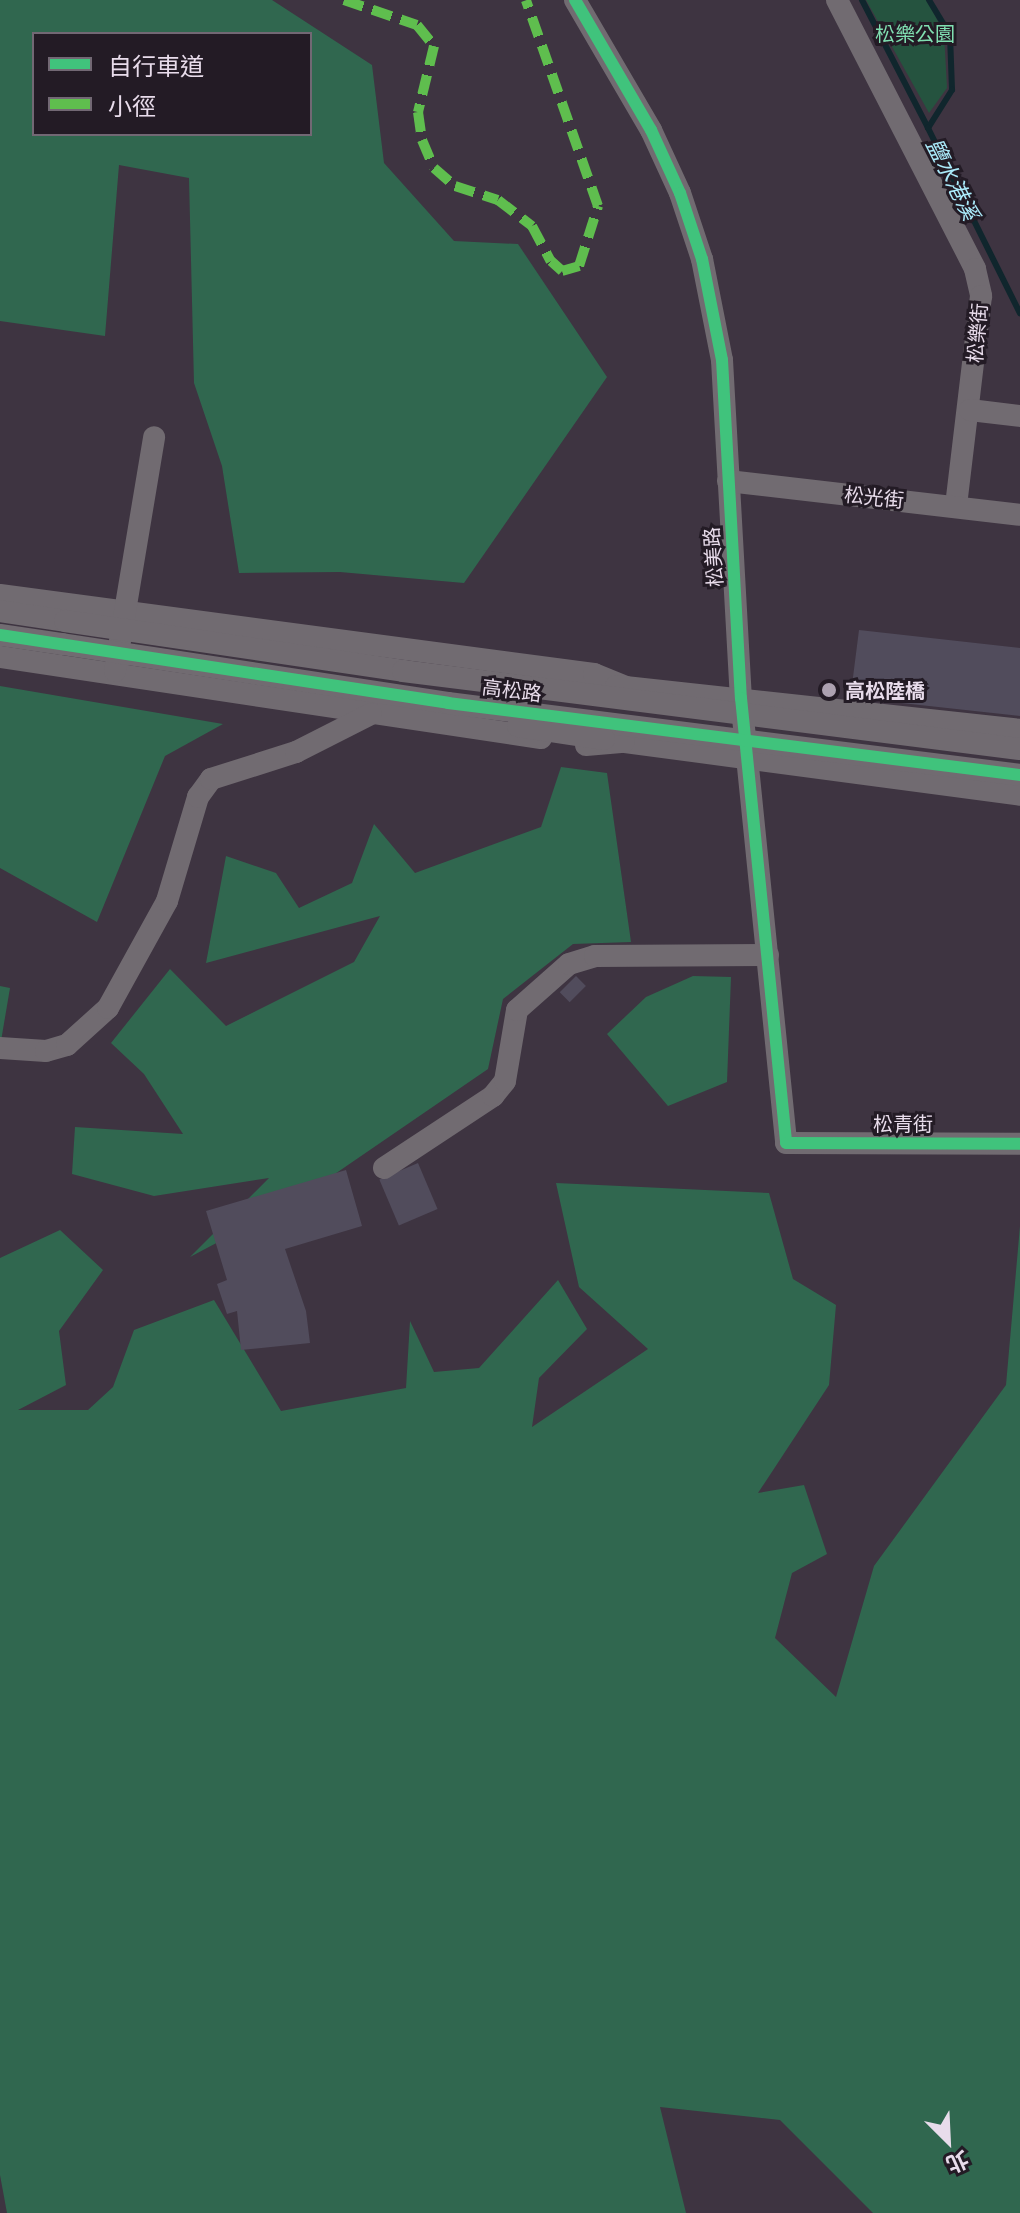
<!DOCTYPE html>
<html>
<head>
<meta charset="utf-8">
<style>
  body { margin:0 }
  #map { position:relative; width:1020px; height:2213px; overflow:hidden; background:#3e3441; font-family:"Open Sans","Noto Sans TC",sans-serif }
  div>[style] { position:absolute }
  .green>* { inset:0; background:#25533f }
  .forest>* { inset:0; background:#30674f }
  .stream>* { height:6px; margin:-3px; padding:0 3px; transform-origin:3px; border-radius:3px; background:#10262d }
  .building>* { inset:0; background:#514c5c; transform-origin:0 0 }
  .minor>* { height:22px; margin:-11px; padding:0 11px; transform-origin:11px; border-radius:11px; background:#716b71 }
  .minor-bridge>* { height:22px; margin:-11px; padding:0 11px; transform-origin:11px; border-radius:11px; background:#716b71 }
  .quiet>* { height:10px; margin-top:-5px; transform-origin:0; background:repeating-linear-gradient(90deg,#5fbe4e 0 20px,transparent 0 30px) }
  .cycleway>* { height:12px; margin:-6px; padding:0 6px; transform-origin:6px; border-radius:6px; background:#40c37c }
  .dots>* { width:22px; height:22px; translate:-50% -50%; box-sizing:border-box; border:4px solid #231b25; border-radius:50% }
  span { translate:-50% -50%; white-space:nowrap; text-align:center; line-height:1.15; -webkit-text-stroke:6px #231b25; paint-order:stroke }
  .park-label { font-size:20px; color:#80dfb1 }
  .street-label { font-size:20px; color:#e8dceb }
  .poi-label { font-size:20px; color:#e8dceb; font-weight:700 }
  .left { translate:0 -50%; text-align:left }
  .water-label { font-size:22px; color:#abebfb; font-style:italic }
  .legend { position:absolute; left:32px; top:32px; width:280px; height:104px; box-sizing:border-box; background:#231b25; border:2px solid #726874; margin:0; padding:10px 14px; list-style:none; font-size:24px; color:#e8dceb }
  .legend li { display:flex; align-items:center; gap:16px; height:40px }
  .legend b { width:40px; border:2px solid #726874 }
  .north { position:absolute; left:908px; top:2101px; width:80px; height:80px; -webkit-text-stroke:6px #231b25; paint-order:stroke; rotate:156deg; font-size:22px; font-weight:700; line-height:32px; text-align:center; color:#e8dceb }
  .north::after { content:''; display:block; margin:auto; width:28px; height:36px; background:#e8dceb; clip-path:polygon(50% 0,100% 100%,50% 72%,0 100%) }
</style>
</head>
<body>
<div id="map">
  <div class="green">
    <i style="clip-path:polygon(866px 0,927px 0,944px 33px,947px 88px,929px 113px)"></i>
  </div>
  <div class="forest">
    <i style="clip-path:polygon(evenodd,0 0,272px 0,372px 65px,384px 163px,454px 241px,518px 244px,607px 377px,464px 583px,340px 572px,239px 573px,222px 466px,194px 383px,189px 178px,119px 165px,105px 336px,0 321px,0 0,34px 34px,310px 34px,310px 134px,34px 134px,34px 34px)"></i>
    <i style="clip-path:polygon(0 686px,223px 724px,165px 756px,97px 922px,0 868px)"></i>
    <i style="clip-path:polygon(561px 767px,607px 773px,631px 942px,573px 944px,503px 999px,488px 1069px,294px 1202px,190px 1257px,269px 1178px,154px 1196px,72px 1174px,75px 1127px,183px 1134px,144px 1074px,111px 1043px,170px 969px,226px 1026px,354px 962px,380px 916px,206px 963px,226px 856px,276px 873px,299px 908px,352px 883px,374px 824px,415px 873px,541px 827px)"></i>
    <i style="clip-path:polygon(693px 976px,731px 977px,727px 1082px,668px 1106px,607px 1034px,646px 997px)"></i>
    <i style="clip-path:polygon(0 986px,10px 988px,0 1047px)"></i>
    <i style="clip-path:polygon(556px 1183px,769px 1193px,793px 1279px,836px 1305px,829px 1385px,758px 1493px,804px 1485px,827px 1554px,792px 1573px,775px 1638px,836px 1697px,874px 1566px,1006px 1385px,1020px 1226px,1020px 2213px,873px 2213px,780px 2120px,660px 2107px,686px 2213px,7px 2213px,0 2175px,0 1258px,60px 1230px,103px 1270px,59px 1331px,66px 1385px,18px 1410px,88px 1410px,113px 1387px,134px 1330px,214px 1300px,281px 1411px,406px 1388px,410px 1321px,434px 1372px,479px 1368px,558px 1280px,587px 1329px,539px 1378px,532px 1427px,648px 1349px,579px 1287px)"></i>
  </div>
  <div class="stream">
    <i style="left:862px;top:0;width:144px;rotate:62.7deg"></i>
    <i style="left:929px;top:0;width:41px;rotate:59deg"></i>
    <i style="left:950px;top:35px;width:55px;rotate:87.9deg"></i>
    <i style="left:952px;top:90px;width:45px;rotate:122.3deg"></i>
    <i style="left:928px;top:128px;width:207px;rotate:63.6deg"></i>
  </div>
  <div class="building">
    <i style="clip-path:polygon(859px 630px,1020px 648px,1020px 716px,865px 699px,866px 686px,852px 685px)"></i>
    <i style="left:576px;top:976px;width:14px;height:23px;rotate:45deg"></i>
    <i style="left:418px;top:1163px;width:50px;height:42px;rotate:67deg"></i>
    <i style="clip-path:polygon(346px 1170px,362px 1226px,285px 1249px,306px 1311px,310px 1343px,241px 1350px,237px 1311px,227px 1314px,217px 1284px,227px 1280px,206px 1211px)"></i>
  </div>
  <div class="minor">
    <i style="left:575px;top:0;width:151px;rotate:59.7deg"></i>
    <i style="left:651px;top:130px;width:69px;rotate:65.3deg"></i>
    <i style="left:680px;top:193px;width:70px;rotate:71.6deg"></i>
    <i style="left:702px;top:259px;width:103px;rotate:78.8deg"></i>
    <i style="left:722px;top:360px;width:339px;rotate:86.8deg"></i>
    <i style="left:741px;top:698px;width:447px;rotate:84.2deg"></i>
    <i style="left:786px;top:1143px;width:234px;rotate:0.2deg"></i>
    <i style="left:837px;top:0;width:302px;rotate:62.8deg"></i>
    <i style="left:975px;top:269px;width:28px;rotate:77deg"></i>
    <i style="left:981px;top:296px;width:211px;rotate:96.8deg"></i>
    <i style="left:970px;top:410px;width:50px;rotate:6.8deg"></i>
    <i style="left:728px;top:481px;width:294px;rotate:6.6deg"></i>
    <i style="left:0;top:595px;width:599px;rotate:7.58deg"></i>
    <i style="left:594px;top:674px;width:37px;rotate:22deg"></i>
    <i style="left:0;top:611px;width:66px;rotate:8.7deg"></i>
    <i style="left:0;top:635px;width:63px;rotate:8.3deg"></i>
    <i style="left:0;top:657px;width:547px;rotate:8.52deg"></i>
    <i style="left:115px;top:671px;width:237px;rotate:-80.5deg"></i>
    <i style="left:616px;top:686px;width:406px;rotate:6.2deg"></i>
    <i style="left:610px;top:740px;width:414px;rotate:7.6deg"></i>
    <i style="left:586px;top:745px;width:38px;rotate:-5deg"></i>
    <i style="left:0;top:1048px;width:46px;rotate:3.7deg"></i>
    <i style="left:46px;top:1051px;width:22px;rotate:-16deg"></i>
    <i style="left:67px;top:1045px;width:55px;rotate:-42.1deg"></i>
    <i style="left:108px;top:1008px;width:122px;rotate:-61.1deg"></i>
    <i style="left:167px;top:901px;width:109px;rotate:-73.4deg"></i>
    <i style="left:198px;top:797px;width:22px;rotate:-54deg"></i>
    <i style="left:211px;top:779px;width:89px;rotate:-17.6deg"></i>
    <i style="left:296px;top:752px;width:84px;rotate:-26.9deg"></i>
    <i style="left:384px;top:1168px;width:131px;rotate:-33.4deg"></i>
    <i style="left:493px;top:1096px;width:19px;rotate:-51deg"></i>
    <i style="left:505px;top:1081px;width:72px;rotate:-80.4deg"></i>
    <i style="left:517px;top:1010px;width:69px;rotate:-41.5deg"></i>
    <i style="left:569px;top:964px;width:27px;rotate:-17deg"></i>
    <i style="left:595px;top:956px;width:173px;rotate:-0.3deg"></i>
  </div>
  <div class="minor-bridge">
    <i style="left:65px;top:621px;width:342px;rotate:8.4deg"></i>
    <i style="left:403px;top:671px;width:622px;rotate:7.21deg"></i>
    <i style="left:62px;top:644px;width:390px;rotate:8.7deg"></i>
    <i style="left:448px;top:703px;width:577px;rotate:7.17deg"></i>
    <i style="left:518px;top:726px;width:87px;rotate:8.6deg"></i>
  </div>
  <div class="quiet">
    <i style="left:344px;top:0;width:77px;rotate:18.9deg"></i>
    <i style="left:417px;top:25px;width:27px;rotate:51deg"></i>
    <i style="left:434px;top:46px;width:68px;rotate:103.6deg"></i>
    <i style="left:418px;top:112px;width:28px;rotate:82deg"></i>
    <i style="left:422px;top:140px;width:30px;rotate:67deg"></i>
    <i style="left:434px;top:168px;width:28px;rotate:41deg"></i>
    <i style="left:455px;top:186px;width:45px;rotate:18deg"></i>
    <i style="left:498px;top:200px;width:43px;rotate:37.4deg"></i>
    <i style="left:532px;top:226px;width:40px;rotate:62deg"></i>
    <i style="left:551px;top:261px;width:15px;rotate:42deg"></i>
    <i style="left:562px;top:271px;width:18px;rotate:-16deg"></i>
    <i style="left:579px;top:266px;width:63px;rotate:-72.4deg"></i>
    <i style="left:598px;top:206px;width:218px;rotate:-109.3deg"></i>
  </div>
  <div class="cycleway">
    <i style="left:575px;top:0;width:151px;rotate:59.7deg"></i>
    <i style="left:651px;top:130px;width:69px;rotate:65.3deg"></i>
    <i style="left:680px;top:193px;width:70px;rotate:71.6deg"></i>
    <i style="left:702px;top:259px;width:103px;rotate:78.8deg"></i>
    <i style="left:722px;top:360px;width:339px;rotate:86.8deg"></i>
    <i style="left:741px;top:698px;width:447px;rotate:84.2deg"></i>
    <i style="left:786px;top:1143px;width:234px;rotate:0.2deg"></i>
    <i style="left:0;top:635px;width:453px;rotate:8.6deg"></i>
    <i style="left:448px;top:703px;width:577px;rotate:7.17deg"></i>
  </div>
  <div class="dots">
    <i style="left:829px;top:690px;background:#aca1b0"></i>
  </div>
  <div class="park-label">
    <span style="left:915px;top:33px">松樂公園</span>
  </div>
  <div class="street-label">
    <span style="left:977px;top:333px;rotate:-85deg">松樂街</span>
    <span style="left:874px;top:497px;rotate:6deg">松光街</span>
    <span style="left:713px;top:557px;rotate:-94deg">松美路</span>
    <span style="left:512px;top:690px;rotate:7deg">高松路</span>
    <span style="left:903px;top:1123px">松青街</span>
  </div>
  <div class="poi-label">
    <span class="left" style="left:845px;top:690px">高松陸橋</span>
  </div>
  <div class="water-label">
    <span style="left:953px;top:179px;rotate:63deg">鹽水港溪</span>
  </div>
  <ul class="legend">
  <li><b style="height:10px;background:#40c37c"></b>自行車道</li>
  <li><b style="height:10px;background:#5fbe4e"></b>小徑</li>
  </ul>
  <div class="north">北</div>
</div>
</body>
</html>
